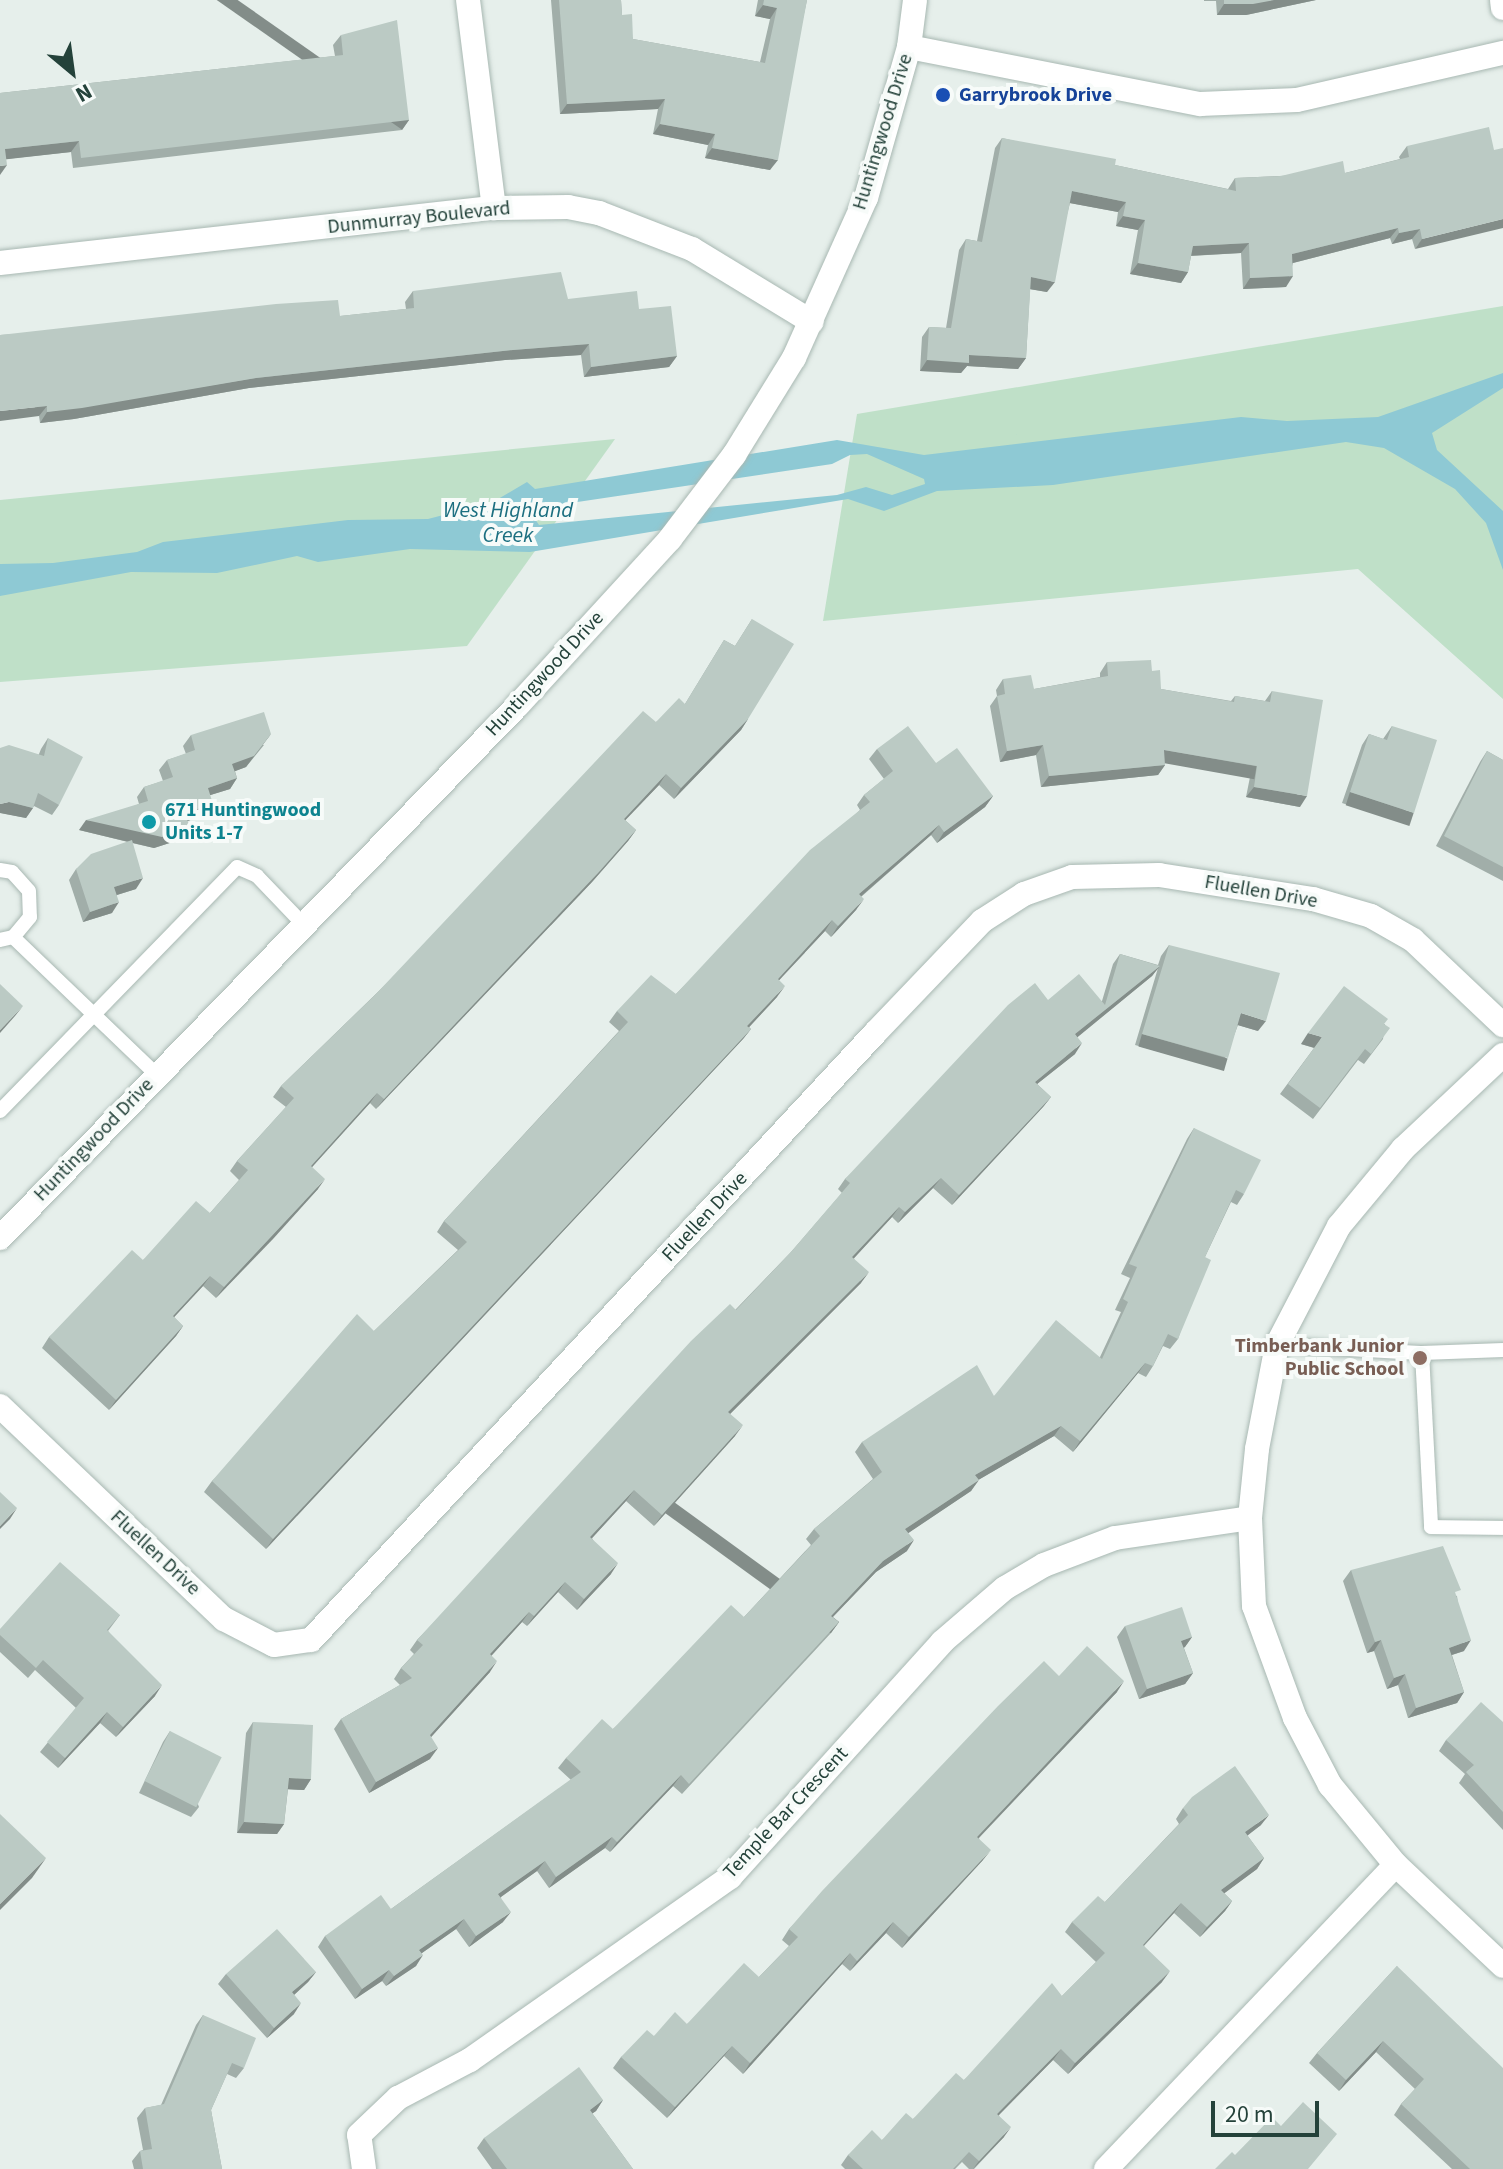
<!DOCTYPE html>
<html>
<head>
<meta charset="utf-8">
<style>
  body { margin:0 }
  #map { position:relative; width:1503px; height:2169px; overflow:hidden; background:#e6efeb; font-family:"Source Sans 3",sans-serif }
  div>[style] { position:absolute }
  .green>* { inset:0; background:#bfe0c8 }
  .water>* { inset:0; background:#8ec9d4 }
  .roads { filter:drop-shadow(0 0 2px #a8b8b2) drop-shadow(0 0 2px #a8b8b2) }
  .lane>* { height:14px; margin:-7px; padding:0 7px; transform-origin:7px; border-radius:7px; background:#fff }
  .street>* { height:24px; margin:-12px; padding:0 12px; transform-origin:12px; border-radius:12px; background:#fff }
  .secondary>* { height:24px; margin:-12px; padding:0 12px; transform-origin:12px; border-radius:12px; background:#fff }
  .wall>* { inset:0; background:#a1aea9 }
  .shaded-wall>* { inset:0; background:#838d89; transform-origin:0 0 }
  .building>* { inset:0; background:#bbcac4; transform-origin:0 0 }
  .dots>* { width:22px; height:22px; translate:-50% -50%; box-sizing:border-box; border:4px solid #f7fbf9; border-radius:50% }
  span { translate:-50% -50%; white-space:nowrap; text-align:center; line-height:1.15; -webkit-text-stroke:8px #f7fbf9; paint-order:stroke }
  .transit-label { font-size:20px; color:#164399; font-weight:700 }
  .left { translate:0 -50%; text-align:left }
  .street-label { font-size:20px; color:#24423a }
  .culture-label { font-size:20px; color:#0d838f; font-weight:700 }
  .education-label { font-size:20px; color:#785e54; font-weight:700 }
  .right { translate:-100% -50%; text-align:right }
  .water-label { font-size:22px; color:#1c6f80; font-style:italic }
  .north { position:absolute; left:32px; top:32px; width:80px; height:80px; -webkit-text-stroke:6px #f7fbf9; paint-order:stroke; rotate:151deg; font-size:22px; font-weight:700; line-height:32px; text-align:center; color:#24423a }
  .north::after { content:''; display:block; margin:auto; width:28px; height:36px; background:#24423a; clip-path:polygon(50% 0,100% 100%,50% 72%,0 100%) }
  .scale { position:absolute; left:1211px; top:2101px; width:108px; height:36px; box-sizing:border-box; border:4px solid #24423a; border-top:0; padding-left:10px; font-size:24px; line-height:28px; white-space:nowrap; color:#24423a; -webkit-text-stroke:6px #f7fbf9; paint-order:stroke }
</style>
</head>
<body>
<div id="map">
  <div class="green">
    <i style="clip-path:polygon(1503px 306px,1503px 699px,1358px 569px,823px 621px,857px 414px)"></i>
    <i style="clip-path:polygon(615px 439px,467px 646px,0 682px,0 500px)"></i>
  </div>
  <div class="water">
    <i style="clip-path:polygon(evenodd,1503px 373px,1503px 388px,1432px 433px,1437px 450px,1503px 511px,1503px 570px,1486px 523px,1455px 489px,1384px 448px,1346px 442px,1053px 485px,937px 491px,884px 511px,848px 499px,530px 552px,410px 549px,318px 562px,297px 556px,217px 573px,131px 572px,0 596px,0 564px,53px 563px,137px 552px,163px 542px,348px 520px,428px 519px,493px 502px,527px 482px,535px 489px,837px 440px,924px 455px,1241px 417px,1287px 421px,1378px 417px,1503px 373px,867px 454px,924px 479px,925px 484px,892px 495px,866px 487px,837px 495px,539px 525px,535px 519px,537px 508px,832px 464px,850px 455px,867px 454px)"></i>
  </div>
  <div class="roads">
    <div class="lane">
      <i style="left:0;top:870px;width:12px;rotate:9deg"></i>
      <i style="left:12px;top:872px;width:25px;rotate:48deg"></i>
      <i style="left:29px;top:891px;width:26px;rotate:88deg"></i>
      <i style="left:30px;top:917px;width:26px;rotate:130deg"></i>
      <i style="left:13px;top:937px;width:13px;rotate:167deg"></i>
      <i style="left:13px;top:937px;width:199px;rotate:43.8deg"></i>
      <i style="left:0;top:1111px;width:340px;rotate:-45.8deg"></i>
      <i style="left:237px;top:867px;width:22px;rotate:24deg"></i>
      <i style="left:257px;top:876px;width:68px;rotate:46.2deg"></i>
      <i style="left:1277px;top:1345px;width:145px;rotate:3.2deg"></i>
      <i style="left:1422px;top:1353px;width:174px;rotate:87deg"></i>
      <i style="left:1431px;top:1527px;width:72px;rotate:0.8deg"></i>
      <i style="left:1422px;top:1353px;width:81px;rotate:-2.1deg"></i>
    </div>
    <div class="street">
      <i style="left:468px;top:0;width:210px;rotate:82.9deg"></i>
      <i style="left:1502px;top:0;width:8px;rotate:83deg"></i>
      <i style="left:909px;top:47px;width:297px;rotate:11.1deg"></i>
      <i style="left:1200px;top:104px;width:97px;rotate:-2.4deg"></i>
      <i style="left:1297px;top:100px;width:211px;rotate:-12.9deg"></i>
      <i style="left:0;top:263px;width:497px;rotate:-6.4deg"></i>
      <i style="left:494px;top:208px;width:74px;rotate:-0.8deg"></i>
      <i style="left:568px;top:207px;width:32px;rotate:11deg"></i>
      <i style="left:599px;top:213px;width:100px;rotate:21.2deg"></i>
      <i style="left:692px;top:249px;width:140px;rotate:31.3deg"></i>
      <i style="left:1503px;top:1055px;width:137px;rotate:136.8deg"></i>
      <i style="left:1403px;top:1149px;width:100px;rotate:129.7deg"></i>
      <i style="left:1339px;top:1226px;width:134px;rotate:117.5deg"></i>
      <i style="left:1277px;top:1345px;width:106px;rotate:100.9deg"></i>
      <i style="left:1257px;top:1449px;width:69px;rotate:95.8deg"></i>
      <i style="left:1250px;top:1518px;width:88px;rotate:87.4deg"></i>
      <i style="left:1254px;top:1606px;width:119px;rotate:69.9deg"></i>
      <i style="left:1295px;top:1718px;width:76px;rotate:62.4deg"></i>
      <i style="left:1330px;top:1785px;width:104px;rotate:50.5deg"></i>
      <i style="left:1396px;top:1865px;width:147px;rotate:43.3deg"></i>
      <i style="left:0;top:1406px;width:309px;rotate:43.6deg"></i>
      <i style="left:224px;top:1619px;width:56px;rotate:27.5deg"></i>
      <i style="left:274px;top:1645px;width:37px;rotate:-8deg"></i>
      <i style="left:311px;top:1640px;width:829px;rotate:-47.1deg"></i>
      <i style="left:875px;top:1033px;width:155px;rotate:-46.3deg"></i>
      <i style="left:982px;top:921px;width:50px;rotate:-32.7deg"></i>
      <i style="left:1024px;top:894px;width:51px;rotate:-19.5deg"></i>
      <i style="left:1072px;top:877px;width:87px;rotate:-1.3deg"></i>
      <i style="left:1159px;top:875px;width:156px;rotate:8.9deg"></i>
      <i style="left:1313px;top:899px;width:60px;rotate:16.3deg"></i>
      <i style="left:1371px;top:916px;width:48px;rotate:29.7deg"></i>
      <i style="left:1413px;top:940px;width:124px;rotate:43.4deg"></i>
      <i style="left:364px;top:2169px;width:34px;rotate:-98deg"></i>
      <i style="left:359px;top:2135px;width:54px;rotate:-43.5deg"></i>
      <i style="left:398px;top:2098px;width:81px;rotate:-27.8deg"></i>
      <i style="left:470px;top:2060px;width:318px;rotate:-35.1deg"></i>
      <i style="left:730px;top:1877px;width:316px;rotate:-47.9deg"></i>
      <i style="left:942px;top:1642px;width:83px;rotate:-40.6deg"></i>
      <i style="left:1005px;top:1588px;width:45px;rotate:-30.5deg"></i>
      <i style="left:1044px;top:1565px;width:76px;rotate:-20.8deg"></i>
      <i style="left:1115px;top:1538px;width:136px;rotate:-8.4deg"></i>
      <i style="left:1106px;top:2169px;width:420px;rotate:-46.4deg"></i>
    </div>
    <div class="secondary">
      <i style="left:0;top:1238px;width:743px;rotate:-45.82deg"></i>
      <i style="left:518px;top:705px;width:225px;rotate:-47.5deg"></i>
      <i style="left:670px;top:539px;width:106px;rotate:-52.7deg"></i>
      <i style="left:734px;top:455px;width:114px;rotate:-58.3deg"></i>
      <i style="left:794px;top:358px;width:175px;rotate:-65.8deg"></i>
      <i style="left:866px;top:198px;width:157px;rotate:-74.1deg"></i>
      <i style="left:909px;top:47px;width:47px;rotate:-82.7deg"></i>
    </div>
  </div>
  <div class="wall">
    <i style="clip-path:polygon(551px 0,621px 0,622px 15px,633px 39px,760px 62px,770px 19px,755px 16px,758px 0,807px 0,770px 170px,705px 158px,708px 145px,653px 134px,658px 109px,560px 114px)"></i>
    <i style="clip-path:polygon(1204px 0,1316px 0,1246px 15px,1217px 15px,1216px 1px,1204px 1px)"></i>
    <i style="clip-path:polygon(341px 35px,409px 120px,402px 130px,73px 168px,71px 152px,6px 159px,0 93px,335px 56px,333px 45px)"></i>
    <i style="clip-path:polygon(1002px 138px,1115px 165px,1228px 189px,1235px 178px,1345px 173px,1400px 159px,1399px 157px,1407px 146px,1494px 150px,1415px 249px,1412px 239px,1392px 244px,1390px 238px,1293px 263px,1286px 287px,1243px 289px,1241px 253px,1191px 256px,1188px 272px,1181px 283px,1130px 274px,1138px 230px,1116px 226px,1118px 212px,1070px 203px,1047px 292px,1030px 289px,1026px 358px,1018px 369px,967px 366px,961px 373px,920px 371px,922px 337px,929px 327px,946px 328px,959px 250px,966px 239px,977px 241px,995px 148px)"></i>
    <i style="clip-path:polygon(413px 291px,568px 299px,639px 309px,677px 356px,669px 367px,584px 377px,581px 355px,505px 360px,249px 388px,74px 419px,40px 423px,39px 416px,0 335px,340px 316px,406px 309px,405px 302px)"></i>
    <i style="clip-path:polygon(752px 619px,748px 719px,741px 730px,674px 799px,659px 785px,625px 820px,636px 830px,628px 841px,592px 882px,376px 1109px,370px 1103px,312px 1167px,318px 1189px,216px 1298px,203px 1286px,174px 1317px,183px 1326px,176px 1336px,109px 1410px,42px 1348px,49px 1337px,143px 1260px,210px 1213px,239px 1180px,230px 1171px,237px 1161px,286px 1107px,273px 1097px,281px 1086px,656px 722px,685px 704px,724px 640px,735px 646px)"></i>
    <i style="clip-path:polygon(1107px 662px,1152px 671px,1161px 689px,1231px 701px,1235px 696px,1265px 701px,1272px 691px,1300px 807px,1246px 797px,1250px 777px,1165px 762px,1165px 765px,1158px 775px,1041px 787px,1036px 755px,1000px 762px,990px 706px,997px 696px,996px 690px,1003px 679px,1034px 689px,1100px 677px,1100px 673px)"></i>
    <i style="clip-path:polygon(1392px 726px,1406px 824px,1342px 803px,1362px 745px,1369px 734px,1383px 739px)"></i>
    <i style="clip-path:polygon(191px 735px,264px 745px,246px 767px,235px 771px,237px 778px,230px 789px,210px 795px,206px 815px,187px 821px,190px 828px,182px 839px,154px 848px,132px 843px,136px 889px,117px 895px,112px 913px,83px 922px,69px 880px,76px 869px,128px 842px,79px 830px,139px 804px,137px 797px,144px 787px,163px 781px,159px 770px,167px 760px,186px 754px,183px 746px)"></i>
    <i style="clip-path:polygon(48px 738px,59px 805px,52px 815px,34px 806px,26px 818px,1px 813px,39px 754px,41px 749px)"></i>
    <i style="clip-path:polygon(877px 749px,936px 763px,993px 796px,985px 807px,937px 843px,931px 835px,861px 897px,856px 910px,831px 937px,825px 931px,779px 980px,777px 997px,749px 1027px,751px 1029px,743px 1039px,266px 1549px,204px 1492px,212px 1481px,374px 1331px,458px 1250px,437px 1232px,444px 1221px,619px 1031px,609px 1022px,617px 1011px,676px 994px,860px 810px,857px 805px,864px 795px,884px 779px,869px 759px)"></i>
    <i style="clip-path:polygon(1487px 751px,1503px 760px,1503px 881px,1436px 846px,1480px 762px)"></i>
    <i style="clip-path:polygon(1169px 945px,1258px 1031px,1238px 1025px,1221px 1069px,1135px 1045px,1158px 968px,1152px 976px,1077px 1037px,1075px 1054px,1037px 1084px,1051px 1097px,1043px 1107px,952px 1205px,933px 1188px,898px 1223px,892px 1217px,854px 1258px,861px 1283px,730px 1414px,735px 1436px,654px 1526px,626px 1501px,592px 1538px,611px 1574px,577px 1610px,558px 1592px,527px 1626px,522px 1622px,491px 1656px,490px 1672px,431px 1737px,430px 1759px,369px 1793px,334px 1729px,341px 1719px,400px 1685px,394px 1679px,401px 1668px,414px 1654px,410px 1650px,417px 1640px,791px 1252px,842px 1193px,838px 1189px,845px 1179px,1048px 1000px,1102px 1001px,1113px 964px,1120px 954px,1158px 965px,1161px 956px)"></i>
    <i style="clip-path:polygon(1385px 1024px,1383px 1039px,1364px 1064px,1358px 1060px,1313px 1119px,1280px 1094px,1314px 1048px,1301px 1044px)"></i>
    <i style="clip-path:polygon(1194px 1128px,1244px 1194px,1237px 1205px,1231px 1202px,1205px 1257px,1178px 1339px,1170px 1349px,1163px 1346px,1153px 1366px,1146px 1377px,1138px 1373px,1073px 1452px,1054px 1436px,978px 1480px,971px 1491px,908px 1533px,907px 1551px,876px 1572px,833px 1617px,839px 1622px,831px 1633px,682px 1794px,673px 1786px,610px 1852px,605px 1848px,549px 1888px,537px 1871px,501px 1897px,503px 1922px,469px 1947px,456px 1929px,422px 1953px,416px 1966px,386px 1986px,382px 1981px,355px 1999px,318px 1947px,325px 1936px,391px 1909px,571px 1780px,558px 1768px,566px 1758px,613px 1729px,744px 1617px,811px 1545px,806px 1539px,814px 1529px,873px 1479px,855px 1452px,862px 1442px,994px 1396px,1100px 1357px,1121px 1312px,1115px 1310px,1130px 1278px,1121px 1274px,1187px 1139px)"></i>
    <i style="clip-path:polygon(1351px 1570px,1457px 1596px,1464px 1651px,1452px 1655px,1464px 1692px,1457px 1703px,1408px 1718px,1398px 1685px,1387px 1689px,1374px 1651px,1367px 1653px,1343px 1581px)"></i>
    <i style="clip-path:polygon(120px 1615px,108px 1631px,155px 1696px,116px 1737px,100px 1723px,58px 1768px,40px 1752px,76px 1708px,35px 1670px,28px 1678px,0 1652px,0 1629px)"></i>
    <i style="clip-path:polygon(1125px 1626px,1192px 1637px,1184px 1648px,1193px 1673px,1185px 1684px,1139px 1699px,1117px 1637px)"></i>
    <i style="clip-path:polygon(1059px 1676px,1117px 1692px,979px 1838px,983px 1860px,902px 1948px,886px 1933px,850px 1971px,842px 1964px,743px 2074px,724px 2056px,667px 2118px,613px 2068px,621px 2057px,654px 2036px,687px 2024px,759px 1977px,789px 1946px,782px 1940px,789px 1929px)"></i>
    <i style="clip-path:polygon(253px 1722px,311px 1779px,304px 1790px,288px 1789px,284px 1824px,277px 1834px,237px 1833px,246px 1733px)"></i>
    <i style="clip-path:polygon(1503px 1722px,1503px 1830px,1459px 1783px,1465px 1774px,1439px 1751px,1446px 1740px)"></i>
    <i style="clip-path:polygon(170px 1731px,199px 1807px,191px 1817px,139px 1793px,163px 1742px)"></i>
    <i style="clip-path:polygon(1183px 1808px,1261px 1825px,1247px 1835px,1264px 1858px,1257px 1869px,1224px 1893px,1232px 1901px,1225px 1911px,1200px 1937px,1174px 1913px,1144px 1946px,1162px 1982px,1068px 2074px,1053px 2060px,999px 2115px,1004px 2137px,974px 2169px,969px 2169px,962px 2162px,955px 2169px,845px 2169px,841px 2165px,848px 2155px,882px 2140px,913px 2119px,964px 2080px,1062px 1996px,1096px 1962px,1065px 1932px,1072px 1922px,1105px 1902px,1179px 1824px,1176px 1819px)"></i>
    <i style="clip-path:polygon(1397px 1966px,1503px 2169px,1452px 2169px,1394px 2115px,1401px 2104px,1415px 2089px,1376px 2052px,1339px 2091px,1309px 2063px,1317px 2053px)"></i>
    <i style="clip-path:polygon(316px 1972px,308px 1982px,294px 1995px,294px 2014px,267px 2038px,218px 1984px,226px 1974px)"></i>
    <i style="clip-path:polygon(203px 2015px,244px 2068px,236px 2078px,227px 2074px,211px 2110px,222px 2169px,134px 2169px,132px 2161px,140px 2151px,143px 2150px,137px 2118px,145px 2108px,161px 2105px,196px 2025px)"></i>
    <i style="clip-path:polygon(603px 2100px,596px 2111px,592px 2113px,633px 2169px,492px 2169px,477px 2148px,484px 2138px)"></i>
  </div>
  <div class="shaded-wall">
    <i style="clip-path:polygon(1274px 0,1316px 0,1246px 15px,1217px 15px,1224px 4px)"></i>
    <i style="clip-path:polygon(763px 5px,777px 8px,770px 19px,755px 16px)"></i>
    <i style="clip-path:polygon(665px 99px,658px 109px,560px 114px,567px 104px)"></i>
    <i style="left:409px;top:120px;width:12px;height:330px;rotate:125deg"></i>
    <i style="clip-path:polygon(660px 124px,715px 134px,708px 145px,653px 134px)"></i>
    <i style="clip-path:polygon(79px 141px,71px 152px,0 160px,5px 149px)"></i>
    <i style="clip-path:polygon(712px 148px,778px 160px,770px 170px,705px 158px)"></i>
    <i style="clip-path:polygon(7px 165px,0 175px,0 166px)"></i>
    <i style="clip-path:polygon(1072px 191px,1126px 202px,1118px 212px,1064px 202px)"></i>
    <i style="clip-path:polygon(1123px 216px,1145px 220px,1138px 230px,1116px 226px)"></i>
    <i style="clip-path:polygon(1503px 219px,1503px 228px,1415px 249px,1422px 239px)"></i>
    <i style="clip-path:polygon(1398px 228px,1390px 238px,1285px 265px,1292px 254px)"></i>
    <i style="clip-path:polygon(1420px 229px,1412px 239px,1392px 244px,1399px 233px)"></i>
    <i style="clip-path:polygon(1249px 243px,1241px 253px,1186px 256px,1193px 246px)"></i>
    <i style="clip-path:polygon(1138px 263px,1188px 272px,1181px 283px,1130px 274px)"></i>
    <i style="clip-path:polygon(1293px 276px,1286px 287px,1243px 289px,1250px 278px)"></i>
    <i style="clip-path:polygon(1031px 277px,1055px 282px,1047px 292px,1023px 288px)"></i>
    <i style="clip-path:polygon(589px 344px,581px 355px,505px 360px,249px 388px,74px 419px,40px 423px,47px 412px,256px 378px,513px 350px)"></i>
    <i style="clip-path:polygon(969px 355px,1026px 358px,1018px 369px,967px 366px,961px 373px,920px 371px,927px 360px)"></i>
    <i style="clip-path:polygon(677px 356px,669px 367px,584px 377px,591px 367px)"></i>
    <i style="clip-path:polygon(47px 406px,39px 416px,0 421px,0 411px)"></i>
    <i style="clip-path:polygon(748px 719px,741px 730px,674px 799px,681px 788px)"></i>
    <i style="clip-path:polygon(271px 734px,246px 767px,225px 775px,232px 764px)"></i>
    <i style="clip-path:polygon(1043px 745px,1036px 755px,1000px 762px,1007px 751px)"></i>
    <i style="left:1164px;top:750px;width:94px;height:13px;rotate:10deg"></i>
    <i style="clip-path:polygon(1165px 765px,1158px 775px,1041px 787px,1049px 776px)"></i>
    <i style="clip-path:polygon(666px 774px,659px 785px,616px 830px,624px 819px)"></i>
    <i style="clip-path:polygon(237px 778px,230px 789px,201px 798px,208px 788px)"></i>
    <i style="clip-path:polygon(1254px 787px,1307px 796px,1300px 807px,1246px 797px)"></i>
    <i style="left:1350px;top:792px;width:67px;height:14px;rotate:18deg"></i>
    <i style="clip-path:polygon(993px 796px,985px 807px,937px 843px,944px 832px)"></i>
    <i style="clip-path:polygon(9px 802px,33px 808px,26px 818px,0 813px,0 804px)"></i>
    <i style="clip-path:polygon(213px 804px,206px 815px,178px 824px,185px 813px)"></i>
    <i style="clip-path:polygon(86px 820px,190px 828px,182px 839px,154px 848px,79px 830px)"></i>
    <i style="clip-path:polygon(939px 825px,931px 835px,851px 905px,859px 894px)"></i>
    <i style="clip-path:polygon(636px 830px,628px 841px,592px 882px,376px 1109px,384px 1099px)"></i>
    <i style="clip-path:polygon(143px 878px,136px 889px,107px 898px,114px 887px)"></i>
    <i style="clip-path:polygon(864px 899px,856px 910px,831px 937px,838px 926px)"></i>
    <i style="clip-path:polygon(119px 902px,112px 913px,83px 922px,90px 912px)"></i>
    <i style="clip-path:polygon(832px 920px,825px 931px,770px 990px,778px 979px)"></i>
    <i style="clip-path:polygon(1160px 966px,1152px 976px,1068px 1045px,1075px 1034px)"></i>
    <i style="clip-path:polygon(785px 986px,777px 997px,740px 1037px,747px 1026px)"></i>
    <i style="clip-path:polygon(23px 1006px,15px 1016px,0 1033px,0 1030px)"></i>
    <i style="clip-path:polygon(1241px 1013px,1266px 1021px,1258px 1031px,1234px 1024px)"></i>
    <i style="clip-path:polygon(751px 1029px,743px 1039px,266px 1549px,273px 1539px)"></i>
    <i style="clip-path:polygon(1308px 1033px,1322px 1037px,1315px 1048px,1301px 1044px)"></i>
    <i style="left:1142px;top:1034px;width:89px;height:13px;rotate:16deg"></i>
    <i style="clip-path:polygon(1082px 1043px,1075px 1054px,1027px 1092px,1035px 1082px)"></i>
    <i style="clip-path:polygon(377px 1093px,370px 1103px,304px 1176px,311px 1166px)"></i>
    <i style="clip-path:polygon(1051px 1097px,1043px 1107px,952px 1205px,959px 1195px)"></i>
    <i style="clip-path:polygon(941px 1178px,933px 1188px,898px 1223px,905px 1212px)"></i>
    <i style="clip-path:polygon(325px 1179px,318px 1189px,273px 1239px,216px 1298px,224px 1287px)"></i>
    <i style="clip-path:polygon(899px 1207px,892px 1217px,845px 1268px,852px 1257px)"></i>
    <i style="clip-path:polygon(869px 1272px,861px 1283px,721px 1423px,728px 1412px)"></i>
    <i style="clip-path:polygon(210px 1276px,203px 1286px,165px 1327px,173px 1316px)"></i>
    <i style="clip-path:polygon(183px 1326px,176px 1336px,109px 1410px,116px 1400px)"></i>
    <i style="clip-path:polygon(1145px 1363px,1138px 1373px,1073px 1452px,1080px 1441px)"></i>
    <i style="clip-path:polygon(743px 1425px,735px 1436px,654px 1526px,662px 1515px)"></i>
    <i style="clip-path:polygon(1061px 1426px,1054px 1436px,968px 1486px,975px 1475px)"></i>
    <i style="clip-path:polygon(979px 1480px,971px 1491px,898px 1540px,905px 1529px)"></i>
    <i style="clip-path:polygon(634px 1490px,626px 1501px,583px 1548px,590px 1537px)"></i>
    <i style="clip-path:polygon(17px 1508px,10px 1519px,0 1529px,0 1526px)"></i>
    <i style="clip-path:polygon(914px 1540px,907px 1551px,876px 1572px,824px 1626px,831px 1616px,883px 1561px)"></i>
    <i style="clip-path:polygon(618px 1563px,611px 1574px,577px 1610px,584px 1599px)"></i>
    <i style="clip-path:polygon(565px 1582px,558px 1592px,527px 1626px,534px 1616px)"></i>
    <i style="clip-path:polygon(529px 1612px,522px 1622px,483px 1665px,490px 1654px)"></i>
    <i style="left:839px;top:1622px;width:14px;height:221px;rotate:126deg"></i>
    <i style="clip-path:polygon(1192px 1637px,1185px 1647px,1174px 1651px,1181px 1641px)"></i>
    <i style="clip-path:polygon(1381px 1640px,1374px 1651px,1367px 1653px,1375px 1642px)"></i>
    <i style="clip-path:polygon(1471px 1640px,1464px 1651px,1442px 1658px,1449px 1648px)"></i>
    <i style="clip-path:polygon(497px 1661px,490px 1672px,423px 1746px,430px 1735px)"></i>
    <i style="clip-path:polygon(1193px 1673px,1185px 1684px,1139px 1699px,1147px 1689px)"></i>
    <i style="clip-path:polygon(1405px 1674px,1398px 1685px,1387px 1689px,1394px 1678px)"></i>
    <i style="clip-path:polygon(1124px 1681px,1117px 1692px,970px 1847px,977px 1837px)"></i>
    <i style="clip-path:polygon(162px 1685px,155px 1696px,116px 1737px,123px 1727px)"></i>
    <i style="clip-path:polygon(1464px 1692px,1457px 1703px,1408px 1718px,1416px 1708px)"></i>
    <i style="clip-path:polygon(107px 1712px,100px 1723px,58px 1768px,65px 1758px)"></i>
    <i style="clip-path:polygon(438px 1748px,430px 1759px,369px 1793px,376px 1782px)"></i>
    <i style="clip-path:polygon(681px 1775px,673px 1786px,610px 1852px,617px 1842px)"></i>
    <i style="clip-path:polygon(289px 1778px,311px 1779px,304px 1790px,282px 1789px)"></i>
    <i style="clip-path:polygon(1269px 1815px,1261px 1825px,1238px 1843px,1245px 1832px)"></i>
    <i style="clip-path:polygon(244px 1822px,284px 1824px,277px 1834px,237px 1833px)"></i>
    <i style="clip-path:polygon(612px 1837px,605px 1848px,549px 1888px,556px 1877px)"></i>
    <i style="clip-path:polygon(991px 1850px,983px 1860px,902px 1948px,909px 1937px)"></i>
    <i style="clip-path:polygon(46px 1858px,32px 1878px,0 1910px,0 1904px)"></i>
    <i style="clip-path:polygon(1264px 1858px,1257px 1869px,1214px 1901px,1221px 1890px)"></i>
    <i style="clip-path:polygon(545px 1861px,537px 1871px,491px 1904px,498px 1894px)"></i>
    <i style="clip-path:polygon(1232px 1901px,1225px 1911px,1200px 1937px,1207px 1927px)"></i>
    <i style="clip-path:polygon(1181px 1903px,1174px 1913px,1135px 1955px,1143px 1945px)"></i>
    <i style="clip-path:polygon(511px 1912px,503px 1922px,469px 1947px,476px 1936px)"></i>
    <i style="clip-path:polygon(464px 1919px,456px 1929px,412px 1960px,419px 1950px)"></i>
    <i style="clip-path:polygon(893px 1922px,886px 1933px,850px 1971px,857px 1961px)"></i>
    <i style="clip-path:polygon(850px 1953px,842px 1964px,743px 2074px,750px 2063px)"></i>
    <i style="clip-path:polygon(423px 1955px,416px 1966px,386px 1986px,394px 1976px)"></i>
    <i style="clip-path:polygon(389px 1970px,382px 1981px,355px 1999px,362px 1989px)"></i>
    <i style="clip-path:polygon(1170px 1971px,1162px 1982px,1068px 2074px,1075px 2063px)"></i>
    <i style="clip-path:polygon(316px 1972px,308px 1982px,285px 2003px,292px 1992px)"></i>
    <i style="clip-path:polygon(301px 2003px,294px 2014px,267px 2038px,274px 2028px)"></i>
    <i style="clip-path:polygon(1383px 2041px,1376px 2052px,1339px 2091px,1346px 2080px)"></i>
    <i style="clip-path:polygon(732px 2046px,724px 2056px,667px 2118px,675px 2107px)"></i>
    <i style="clip-path:polygon(1061px 2049px,1053px 2060px,990px 2124px,997px 2114px)"></i>
    <i style="clip-path:polygon(603px 2100px,596px 2111px,582px 2121px,590px 2110px)"></i>
    <i style="clip-path:polygon(1011px 2127px,1004px 2137px,973px 2169px,979px 2161px)"></i>
  </div>
  <div class="building">
    <i style="clip-path:polygon(559px 0,621px 0,622px 15px,632px 14px,633px 39px,765px 63px,777px 8px,763px 5px,764px 0,807px 0,778px 160px,712px 148px,715px 134px,660px 124px,665px 99px,567px 104px)"></i>
    <i style="clip-path:polygon(1224px 0,1274px 0,1253px 4px,1224px 4px)"></i>
    <i style="clip-path:polygon(397px 20px,409px 120px,81px 158px,79px 141px,5px 149px,7px 165px,0 166px,0 93px,343px 55px,341px 35px)"></i>
    <i style="clip-path:polygon(1489px 127px,1494px 150px,1503px 148px,1503px 219px,1422px 239px,1420px 229px,1399px 233px,1398px 228px,1292px 254px,1293px 276px,1250px 278px,1249px 243px,1193px 246px,1188px 272px,1138px 263px,1145px 220px,1123px 216px,1126px 202px,1072px 191px,1055px 282px,1031px 277px,1026px 358px,969px 355px,969px 363px,927px 360px,929px 327px,951px 328px,966px 239px,982px 242px,1002px 138px,1116px 159px,1115px 165px,1236px 191px,1235px 178px,1281px 176px,1343px 161px,1345px 173px,1409px 157px,1407px 146px)"></i>
    <i style="clip-path:polygon(561px 272px,568px 299px,637px 291px,639px 309px,671px 306px,677px 356px,591px 367px,589px 344px,513px 350px,256px 378px,82px 408px,47px 412px,47px 406px,0 411px,0 335px,276px 304px,338px 300px,340px 316px,414px 308px,413px 291px)"></i>
    <i style="clip-path:polygon(752px 619px,794px 644px,748px 719px,681px 788px,666px 774px,624px 819px,636px 830px,599px 872px,384px 1099px,377px 1093px,311px 1166px,325px 1179px,224px 1287px,210px 1276px,173px 1316px,183px 1326px,116px 1400px,49px 1337px,132px 1250px,143px 1260px,196px 1201px,210px 1213px,248px 1170px,237px 1161px,294px 1098px,281px 1086px,375px 995px,643px 711px,656px 722px,679px 698px,685px 704px,724px 640px,735px 646px)"></i>
    <i style="clip-path:polygon(1151px 660px,1152px 671px,1160px 670px,1161px 689px,1234px 702px,1235px 696px,1270px 702px,1272px 691px,1323px 700px,1307px 796px,1254px 787px,1257px 766px,1164px 750px,1165px 765px,1049px 776px,1043px 745px,1007px 751px,997px 696px,1005px 694px,1003px 679px,1031px 675px,1034px 689px,1108px 676px,1107px 662px)"></i>
    <i style="clip-path:polygon(264px 712px,271px 734px,254px 756px,232px 764px,237px 778px,208px 788px,213px 804px,185px 813px,190px 828px,162px 837px,86px 820px,148px 801px,144px 787px,173px 777px,167px 760px,195px 750px,191px 735px)"></i>
    <i style="clip-path:polygon(908px 726px,936px 763px,957px 748px,993px 796px,944px 832px,939px 825px,859px 894px,864px 899px,838px 926px,832px 920px,778px 979px,785px 986px,747px 1026px,751px 1029px,273px 1539px,212px 1481px,357px 1314px,374px 1331px,467px 1242px,444px 1221px,628px 1022px,617px 1011px,651px 975px,676px 994px,810px 850px,870px 802px,864px 795px,893px 771px,877px 749px)"></i>
    <i style="clip-path:polygon(1392px 726px,1437px 740px,1414px 813px,1350px 792px,1369px 734px,1387px 740px)"></i>
    <i style="clip-path:polygon(48px 738px,83px 757px,59px 805px,38px 793px,33px 808px,9px 802px,0 804px,0 748px,9px 745px,44px 756px)"></i>
    <i style="clip-path:polygon(1487px 751px,1503px 760px,1503px 867px,1444px 836px)"></i>
    <i style="clip-path:polygon(132px 840px,143px 878px,114px 887px,119px 902px,90px 912px,76px 869px,91px 854px)"></i>
    <i style="clip-path:polygon(1169px 945px,1280px 973px,1266px 1021px,1241px 1013px,1228px 1058px,1142px 1034px)"></i>
    <i style="clip-path:polygon(1120px 954px,1160px 966px,1075px 1034px,1082px 1043px,1035px 1082px,1051px 1097px,959px 1195px,941px 1178px,905px 1212px,899px 1207px,852px 1257px,869px 1272px,728px 1412px,743px 1425px,662px 1515px,634px 1490px,590px 1537px,618px 1563px,584px 1599px,565px 1582px,534px 1616px,529px 1612px,490px 1654px,497px 1661px,430px 1735px,438px 1748px,376px 1782px,341px 1719px,412px 1678px,401px 1668px,423px 1645px,417px 1640px,691px 1341px,730px 1304px,736px 1310px,791px 1252px,850px 1183px,845px 1179px,1008px 1005px,1035px 983px,1048px 1000px,1079px 974px,1105px 1005px)"></i>
    <i style="clip-path:polygon(0 984px,23px 1006px,0 1030px)"></i>
    <i style="clip-path:polygon(1344px 986px,1388px 1019px,1384px 1024px,1390px 1028px,1371px 1054px,1365px 1049px,1320px 1108px,1288px 1084px,1322px 1037px,1308px 1033px)"></i>
    <i style="clip-path:polygon(1194px 1128px,1261px 1160px,1244px 1194px,1236px 1190px,1205px 1257px,1211px 1260px,1178px 1339px,1168px 1334px,1153px 1366px,1145px 1363px,1080px 1441px,1061px 1426px,975px 1475px,979px 1480px,905px 1529px,914px 1540px,883px 1561px,831px 1616px,839px 1622px,689px 1784px,681px 1775px,617px 1842px,612px 1837px,556px 1877px,545px 1861px,498px 1894px,511px 1912px,476px 1936px,464px 1919px,419px 1950px,423px 1955px,394px 1976px,389px 1970px,362px 1989px,325px 1936px,381px 1895px,391px 1909px,581px 1772px,566px 1758px,602px 1719px,613px 1729px,731px 1605px,744px 1617px,820px 1536px,814px 1529px,882px 1472px,862px 1442px,977px 1365px,994px 1396px,1056px 1320px,1102px 1359px,1128px 1302px,1123px 1299px,1137px 1267px,1129px 1264px)"></i>
    <i style="clip-path:polygon(0 1492px,17px 1508px,0 1526px)"></i>
    <i style="clip-path:polygon(1443px 1546px,1461px 1590px,1455px 1592px,1471px 1640px,1449px 1648px,1464px 1692px,1416px 1708px,1405px 1674px,1394px 1678px,1381px 1640px,1375px 1642px,1351px 1570px)"></i>
    <i style="clip-path:polygon(60px 1562px,120px 1615px,107px 1630px,162px 1685px,123px 1727px,107px 1712px,65px 1758px,47px 1742px,84px 1698px,43px 1660px,36px 1668px,0 1635px,0 1629px)"></i>
    <i style="clip-path:polygon(1182px 1607px,1192px 1637px,1181px 1641px,1193px 1673px,1147px 1689px,1125px 1626px)"></i>
    <i style="clip-path:polygon(1087px 1646px,1124px 1681px,977px 1837px,991px 1850px,909px 1937px,893px 1922px,857px 1961px,850px 1953px,750px 2063px,732px 2046px,675px 2107px,621px 2057px,647px 2030px,654px 2036px,675px 2012px,687px 2024px,744px 1963px,759px 1977px,798px 1937px,789px 1929px,822px 1891px,998px 1706px,1044px 1661px,1059px 1676px)"></i>
    <i style="clip-path:polygon(1481px 1702px,1503px 1722px,1503px 1812px,1466px 1772px,1474px 1765px,1446px 1740px)"></i>
    <i style="clip-path:polygon(253px 1722px,313px 1725px,311px 1779px,289px 1778px,284px 1824px,244px 1822px)"></i>
    <i style="left:170px;top:1731px;width:58px;height:56px;rotate:27deg"></i>
    <i style="clip-path:polygon(1235px 1766px,1269px 1815px,1245px 1832px,1264px 1858px,1221px 1890px,1232px 1901px,1207px 1927px,1181px 1903px,1143px 1945px,1170px 1971px,1075px 2063px,1061px 2049px,997px 2114px,1011px 2127px,979px 2161px,969px 2152px,953px 2169px,863px 2169px,848px 2155px,872px 2130px,882px 2140px,906px 2113px,913px 2119px,956px 2073px,964px 2080px,1052px 1983px,1062px 1996px,1105px 1953px,1072px 1922px,1098px 1896px,1105px 1902px,1188px 1815px,1183px 1808px,1192px 1797px)"></i>
    <i style="clip-path:polygon(0 1814px,46px 1858px,0 1904px)"></i>
    <i style="clip-path:polygon(277px 1929px,316px 1972px,292px 1992px,301px 2003px,274px 2028px,226px 1974px)"></i>
    <i style="clip-path:polygon(1397px 1966px,1503px 2068px,1503px 2169px,1470px 2169px,1401px 2104px,1424px 2079px,1383px 2041px,1346px 2080px,1317px 2053px)"></i>
    <i style="clip-path:polygon(203px 2015px,256px 2038px,244px 2068px,232px 2063px,211px 2110px,222px 2169px,143px 2169px,140px 2151px,152px 2149px,145px 2108px,164px 2104px)"></i>
    <i style="clip-path:polygon(579px 2067px,603px 2100px,590px 2110px,633px 2169px,507px 2169px,484px 2138px)"></i>
    <i style="clip-path:polygon(1303px 2102px,1337px 2134px,1308px 2169px,1215px 2169px,1232px 2152px,1235px 2155px,1272px 2117px,1281px 2126px)"></i>
  </div>
  <div class="dots">
    <i style="left:943px;top:95px;background:#1a4fb4"></i>
    <i style="left:149px;top:822px;background:#0f9aa8"></i>
    <i style="left:1420px;top:1358px;background:#8d6e63"></i>
  </div>
  <div class="transit-label">
    <span class="left" style="left:959px;top:95px">Garrybrook Drive</span>
  </div>
  <div class="street-label">
    <span style="left:883px;top:132px;rotate:-73deg">Huntingwood Drive</span>
    <span style="left:419px;top:218px;rotate:-6deg">Dunmurray Boulevard</span>
    <span style="left:545px;top:674px;rotate:-47deg">Huntingwood Drive</span>
    <span style="left:1261px;top:892px;rotate:10deg">Fluellen Drive</span>
    <span style="left:94px;top:1140px;rotate:-46deg">Huntingwood Drive</span>
    <span style="left:705px;top:1217px;rotate:-47deg">Fluellen Drive</span>
    <span style="left:155px;top:1553px;rotate:43deg">Fluellen Drive</span>
    <span style="left:786px;top:1813px;rotate:-47deg">Temple Bar Crescent</span>
  </div>
  <div class="culture-label">
    <span class="left" style="left:165px;top:822px">671 Huntingwood<br>Units 1-7</span>
  </div>
  <div class="education-label">
    <span class="right" style="left:1404px;top:1358px">Timberbank Junior<br>Public School</span>
  </div>
  <div class="water-label">
    <span style="left:508px;top:523px">West Highland<br>Creek</span>
  </div>
  <div class="north">N</div>
  <div class="scale">20 m</div>
</div>
</body>
</html>
